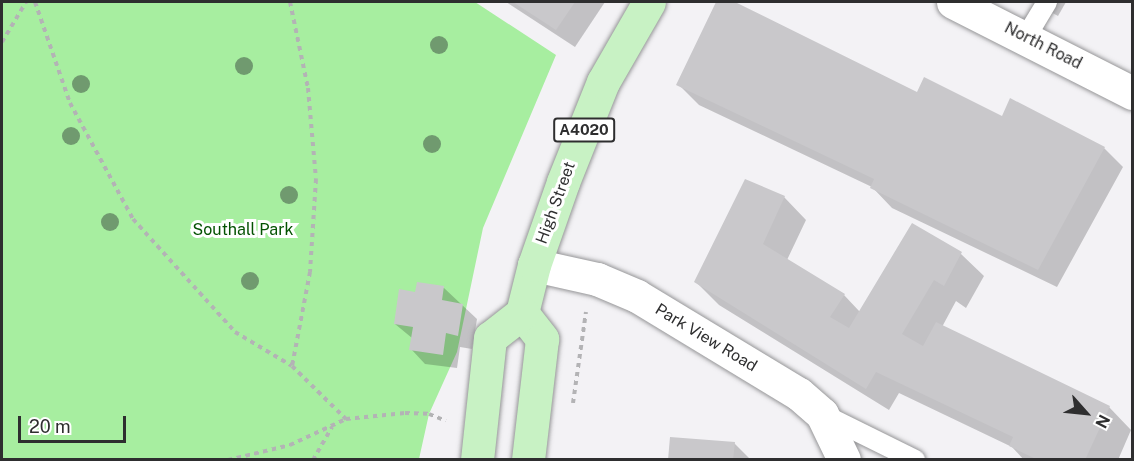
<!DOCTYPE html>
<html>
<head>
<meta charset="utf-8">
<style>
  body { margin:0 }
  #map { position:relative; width:1134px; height:461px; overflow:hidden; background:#f3f2f5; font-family:"Public Sans",sans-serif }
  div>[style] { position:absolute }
  .green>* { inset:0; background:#a7eea0 }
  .shadow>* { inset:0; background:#0003 }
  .building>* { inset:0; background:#c9c8cb }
  .path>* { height:4px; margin-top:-2px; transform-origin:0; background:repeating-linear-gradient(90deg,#b3b3b5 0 4.5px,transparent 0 9px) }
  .roads { filter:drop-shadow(0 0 2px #969698) drop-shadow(0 0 2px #969698) }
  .lane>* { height:20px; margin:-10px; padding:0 10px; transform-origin:10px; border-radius:10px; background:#fff }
  .street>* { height:33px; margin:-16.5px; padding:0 16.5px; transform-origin:16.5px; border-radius:16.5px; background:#fff }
  .primary>* { height:33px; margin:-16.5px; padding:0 16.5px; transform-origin:16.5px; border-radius:16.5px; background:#c8f2c4 }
  .trees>* { width:18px; height:18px; margin:-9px; border-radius:50%; background:#709a6f }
  span { translate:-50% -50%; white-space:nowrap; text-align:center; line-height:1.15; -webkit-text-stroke:6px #fff; paint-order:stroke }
  .shield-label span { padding:2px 4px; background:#fff; border:2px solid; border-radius:4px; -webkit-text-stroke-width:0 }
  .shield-label { font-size:15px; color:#2e2e2f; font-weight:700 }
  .street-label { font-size:16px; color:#2e2e2f }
  .park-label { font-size:16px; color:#045202 }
  .frame { position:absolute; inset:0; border:3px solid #2e2e2f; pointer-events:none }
  .north { position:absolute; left:1056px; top:383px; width:60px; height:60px; -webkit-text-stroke:4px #fff; paint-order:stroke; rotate:117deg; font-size:16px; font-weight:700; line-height:24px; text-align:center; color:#2e2e2f }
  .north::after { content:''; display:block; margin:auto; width:21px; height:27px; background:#2e2e2f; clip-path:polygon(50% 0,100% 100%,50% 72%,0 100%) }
  .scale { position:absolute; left:18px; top:416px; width:108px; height:27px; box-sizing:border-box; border:3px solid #2e2e2f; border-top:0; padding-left:8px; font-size:18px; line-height:21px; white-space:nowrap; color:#2e2e2f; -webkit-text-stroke:4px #fff; paint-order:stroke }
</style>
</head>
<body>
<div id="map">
  <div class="green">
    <i style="clip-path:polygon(2px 2px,475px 2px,556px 55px,483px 228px,457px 352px,429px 414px,419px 459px,2px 459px)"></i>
  </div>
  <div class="shadow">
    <i style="clip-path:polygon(506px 2px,605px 2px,575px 47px)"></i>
    <i style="clip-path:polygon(718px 2px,731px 2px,918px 94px,1104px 148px,1123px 167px,1057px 287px,892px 208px,872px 187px,699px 105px,678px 84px)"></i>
    <i style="clip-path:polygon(1033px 2px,1066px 2px,1058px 16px)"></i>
    <i style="clip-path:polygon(784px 197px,806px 220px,787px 260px,844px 295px,860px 312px,912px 225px,961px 254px,984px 276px,966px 308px,956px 301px,942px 327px,1109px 407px,1131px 430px,1118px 460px,1024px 460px,1012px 447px,899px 393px,889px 410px,719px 305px,696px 282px)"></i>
    <i style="clip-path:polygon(444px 288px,477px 319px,472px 349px,460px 347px,457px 368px,425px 364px,411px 349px,412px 338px,395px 324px,416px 293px)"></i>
    <i style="clip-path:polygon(734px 443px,751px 460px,669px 460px)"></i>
  </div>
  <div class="building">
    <i style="clip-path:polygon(513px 2px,575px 2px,556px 30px)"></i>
    <i style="clip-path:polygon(716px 2px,735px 2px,917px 92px,924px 77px,1002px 116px,1010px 98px,1105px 147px,1038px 270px,870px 188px,874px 179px,676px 85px)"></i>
    <i style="clip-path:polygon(745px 179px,785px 196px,763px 244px,845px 294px,830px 317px,849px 328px,912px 223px,962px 252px,944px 286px,934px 280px,902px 334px,923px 346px,936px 322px,1110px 406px,1085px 460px,1038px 460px,1009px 446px,1013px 437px,876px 372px,866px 389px,694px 282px)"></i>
    <i style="clip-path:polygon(417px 282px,444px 286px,442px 300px,463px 304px,458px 336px,446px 333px,443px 355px,409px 350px,413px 327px,394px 324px,399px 289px,415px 292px)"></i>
    <i style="clip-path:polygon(670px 437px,735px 442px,733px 460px,668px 460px)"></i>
  </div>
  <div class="path">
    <i style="left:35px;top:2px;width:107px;rotate:70.9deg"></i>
    <i style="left:70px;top:103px;width:132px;rotate:61.5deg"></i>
    <i style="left:133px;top:219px;width:152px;rotate:47.9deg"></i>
    <i style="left:235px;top:332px;width:66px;rotate:30.8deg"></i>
    <i style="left:292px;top:366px;width:76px;rotate:44.5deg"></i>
    <i style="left:290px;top:2px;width:88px;rotate:78.2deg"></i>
    <i style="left:308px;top:88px;width:91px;rotate:85deg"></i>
    <i style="left:316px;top:179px;width:93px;rotate:93.7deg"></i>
    <i style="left:310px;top:272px;width:96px;rotate:100.8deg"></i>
    <i style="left:2px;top:42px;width:47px;rotate:-59deg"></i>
    <i style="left:573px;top:403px;width:92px;rotate:-81.9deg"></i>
    <i style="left:228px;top:460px;width:64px;rotate:-13.6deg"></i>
    <i style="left:290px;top:445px;width:62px;rotate:-24.9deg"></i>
    <i style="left:346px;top:419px;width:59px;rotate:-5.8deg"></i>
    <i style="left:405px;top:413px;width:24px;rotate:2deg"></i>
    <i style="left:429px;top:414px;width:18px;rotate:22deg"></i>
    <i style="left:313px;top:460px;width:38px;rotate:-60deg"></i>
  </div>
  <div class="roads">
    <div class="lane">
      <i style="left:1026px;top:37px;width:41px;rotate:-59deg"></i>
      <i style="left:822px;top:414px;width:104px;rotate:26.3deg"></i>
    </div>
    <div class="street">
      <i style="left:953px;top:2px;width:201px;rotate:26.9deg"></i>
      <i style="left:534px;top:265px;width:65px;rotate:12.5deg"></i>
      <i style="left:597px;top:279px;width:43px;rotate:23deg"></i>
      <i style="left:637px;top:296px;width:189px;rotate:31.2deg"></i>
      <i style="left:799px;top:394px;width:30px;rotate:41deg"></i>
      <i style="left:822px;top:414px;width:51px;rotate:64.4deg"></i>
    </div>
    <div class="primary">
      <i style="left:522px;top:313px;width:49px;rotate:-76deg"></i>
      <i style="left:534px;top:265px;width:88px;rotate:-70.7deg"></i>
      <i style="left:563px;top:182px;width:108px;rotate:-68.2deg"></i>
      <i style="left:603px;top:82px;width:92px;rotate:-60.1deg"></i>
      <i style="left:522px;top:313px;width:33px;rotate:52deg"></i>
      <i style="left:542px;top:339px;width:122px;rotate:96.6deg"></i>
      <i style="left:477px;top:460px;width:123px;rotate:-83.9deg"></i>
      <i style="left:490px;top:338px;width:41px;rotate:-38deg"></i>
    </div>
  </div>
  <div class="trees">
    <i style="left:439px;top:45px"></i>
    <i style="left:244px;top:66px"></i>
    <i style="left:81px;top:84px"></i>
    <i style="left:71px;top:136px"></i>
    <i style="left:432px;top:144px"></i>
    <i style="left:289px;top:195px"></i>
    <i style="left:110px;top:222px"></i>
    <i style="left:250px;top:281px"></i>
  </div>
  <div class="shield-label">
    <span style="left:584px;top:130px">A4020</span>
  </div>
  <div class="street-label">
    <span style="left:1043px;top:46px;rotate:27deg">North Road</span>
    <span style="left:556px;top:203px;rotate:-70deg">High Street</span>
    <span style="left:706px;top:338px;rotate:31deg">Park View Road</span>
  </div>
  <div class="park-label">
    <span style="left:243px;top:230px">Southall Park</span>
  </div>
  <div class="frame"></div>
  <div class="north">N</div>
  <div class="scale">20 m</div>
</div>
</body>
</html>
